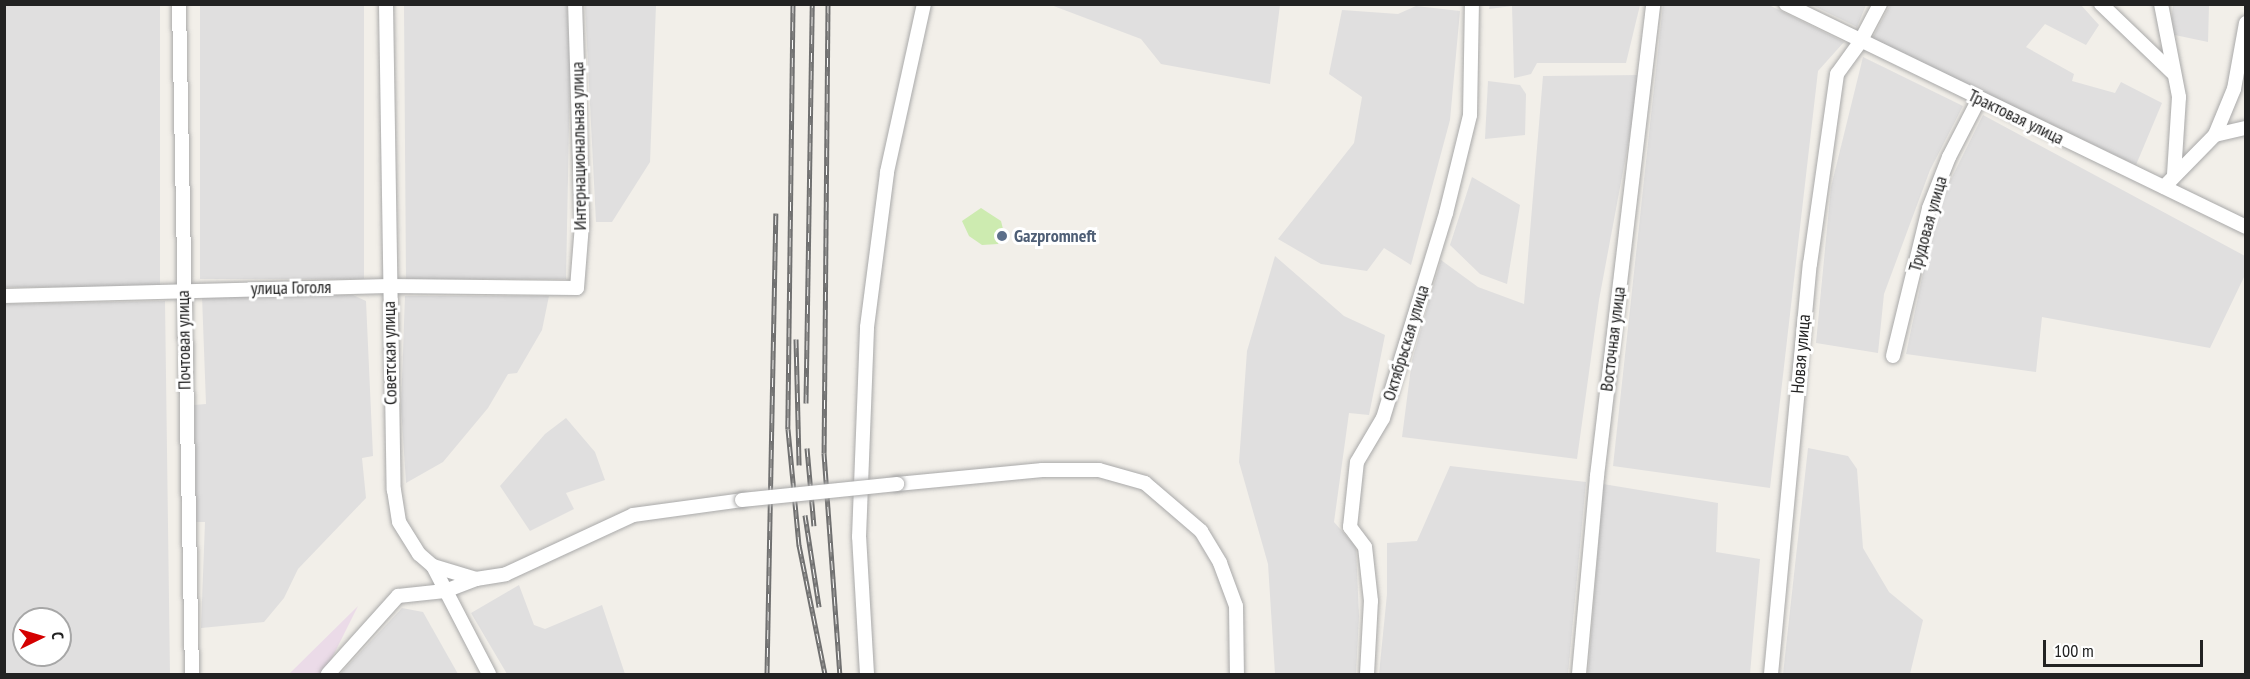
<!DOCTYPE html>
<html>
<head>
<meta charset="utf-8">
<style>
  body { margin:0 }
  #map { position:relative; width:2250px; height:679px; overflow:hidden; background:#f2efe9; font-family:"PT Sans Narrow",sans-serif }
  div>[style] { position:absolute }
  .residential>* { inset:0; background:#e0dfdf; transform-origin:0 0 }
  .industrial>* { inset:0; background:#ebdbe8 }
  .grass>* { inset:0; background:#cdebb0 }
  .roads { filter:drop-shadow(0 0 2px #a9a9a9) drop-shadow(0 0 2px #a9a9a9) }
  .minor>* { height:14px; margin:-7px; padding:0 7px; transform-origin:7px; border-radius:7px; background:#fff }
  .rail>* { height:5px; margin-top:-2.5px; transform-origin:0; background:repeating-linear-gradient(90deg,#fff 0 9px,#707070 0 18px); box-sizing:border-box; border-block:2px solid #707070 }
  .bridges { filter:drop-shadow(0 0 2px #a9a9a9) drop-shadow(0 0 2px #a9a9a9) }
  .minor-bridge>* { height:14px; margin:-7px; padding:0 7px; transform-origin:7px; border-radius:7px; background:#fff }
  .dots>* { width:16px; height:16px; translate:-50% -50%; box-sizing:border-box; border:3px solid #fff; border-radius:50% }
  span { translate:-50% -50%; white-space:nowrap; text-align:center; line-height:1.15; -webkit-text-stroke:6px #fff; paint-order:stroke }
  .street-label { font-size:18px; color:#222 }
  .service-label { font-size:18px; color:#4e5e75; font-weight:700 }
  .left { translate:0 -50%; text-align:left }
  .frame { position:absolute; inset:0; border:6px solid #222; pointer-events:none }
  .north { position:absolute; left:12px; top:607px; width:60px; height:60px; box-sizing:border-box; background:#fff; border:2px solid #a7a7a7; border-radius:50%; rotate:85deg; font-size:16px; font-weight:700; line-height:24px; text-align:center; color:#222 }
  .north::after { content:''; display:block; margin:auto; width:21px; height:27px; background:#d40000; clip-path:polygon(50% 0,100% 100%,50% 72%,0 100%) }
  .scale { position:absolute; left:2043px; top:640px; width:160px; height:27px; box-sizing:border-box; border:3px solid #222; border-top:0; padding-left:8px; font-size:18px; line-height:21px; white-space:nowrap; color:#222; -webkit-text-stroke:4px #fff; paint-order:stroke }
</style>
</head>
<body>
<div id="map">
  <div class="residential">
    <i style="clip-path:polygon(1490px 4px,1640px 4px,1640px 5px,1626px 63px,1537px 63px,1531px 74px,1514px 78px,1512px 6px,1489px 9px)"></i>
    <i style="left:4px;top:5px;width:156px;height:282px"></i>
    <i style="left:200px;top:5px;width:164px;height:274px"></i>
    <i style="clip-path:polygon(404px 5px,567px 5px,570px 72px,566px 279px,406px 279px)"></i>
    <i style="clip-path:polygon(585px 5px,656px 5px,650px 162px,612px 222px,596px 222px)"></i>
    <i style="clip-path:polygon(1051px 5px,1280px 5px,1270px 84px,1161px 64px,1141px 39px)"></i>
    <i style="clip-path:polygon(1663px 5px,1769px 5px,1844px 42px,1818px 71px,1770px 488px,1613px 466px)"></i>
    <i style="clip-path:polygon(1812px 5px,1866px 5px,1857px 27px)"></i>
    <i style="clip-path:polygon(1890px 5px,2081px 5px,2099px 25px,2086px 45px,2045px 24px,2026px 47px,2074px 74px,2072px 81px,2115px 93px,2121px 82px,2162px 103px,2136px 165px,1872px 39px)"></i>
    <i style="clip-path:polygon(2173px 5px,2209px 5px,2208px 42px,2170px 34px)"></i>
    <i style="clip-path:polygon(1416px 6px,1460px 11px,1450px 120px,1411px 265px,1384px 248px,1367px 271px,1321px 264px,1278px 239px,1354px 143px,1362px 97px,1329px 74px,1342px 10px,1398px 14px)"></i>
    <i style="clip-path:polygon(1863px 57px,1963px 106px,1930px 170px,1884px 294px,1878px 353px,1816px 343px,1831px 187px)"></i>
    <i style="clip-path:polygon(1641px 75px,1599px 300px,1577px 459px,1402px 437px,1412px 360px,1441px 260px,1478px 287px,1524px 304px,1543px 76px)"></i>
    <i style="clip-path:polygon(1488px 81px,1520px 85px,1526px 94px,1525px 135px,1485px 139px)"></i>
    <i style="clip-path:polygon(1983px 115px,2245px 256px,2245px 275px,2210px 348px,2042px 317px,2036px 372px,1906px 354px,1937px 207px)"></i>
    <i style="clip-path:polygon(1472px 177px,1520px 205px,1507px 284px,1480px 274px,1450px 245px)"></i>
    <i style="clip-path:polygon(1275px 256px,1344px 316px,1385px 335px,1369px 415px,1349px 413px,1334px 522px,1356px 547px,1359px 616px,1356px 674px,1275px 674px,1268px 564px,1239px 462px,1247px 351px)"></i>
    <i style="clip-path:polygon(353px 295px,366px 301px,373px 456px,362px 458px,366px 498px,298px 569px,284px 598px,264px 622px,201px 628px,205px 522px,196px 522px,194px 405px,206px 404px,202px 296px)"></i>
    <i style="clip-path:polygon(405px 296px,549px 296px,542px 330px,517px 373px,508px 374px,488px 408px,443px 462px,406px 483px,401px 406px)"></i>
    <i style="clip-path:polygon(evenodd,165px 301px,170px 674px,5px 674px,5px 304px,165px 301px,24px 619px,60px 619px,60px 655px,24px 655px,24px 619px)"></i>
    <i style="clip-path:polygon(566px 418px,595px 452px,605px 480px,566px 493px,574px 509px,530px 531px,500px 486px,545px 434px)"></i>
    <i style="clip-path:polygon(1808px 448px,1848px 456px,1857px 469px,1863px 548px,1889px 592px,1923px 620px,1910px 674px,1783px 674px)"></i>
    <i style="clip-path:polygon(1450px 466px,1586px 482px,1568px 674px,1379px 674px,1387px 594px,1387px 543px,1417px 541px)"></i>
    <i style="clip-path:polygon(1603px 484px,1718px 503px,1716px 552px,1760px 559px,1750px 674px,1588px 674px)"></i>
    <i style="clip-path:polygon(519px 585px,534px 625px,545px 629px,602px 605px,625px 674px,507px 674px,471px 613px)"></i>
    <i style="clip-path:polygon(402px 608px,423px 612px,458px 674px,340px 674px)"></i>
  </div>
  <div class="industrial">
    <i style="clip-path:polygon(358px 606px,324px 674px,289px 674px)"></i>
  </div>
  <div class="grass">
    <i style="clip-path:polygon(981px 208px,1001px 221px,1004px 233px,998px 244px,982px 245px,969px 236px,962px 221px)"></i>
  </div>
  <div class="roads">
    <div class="minor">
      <i style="left:179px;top:4px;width:670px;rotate:88.89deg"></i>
      <i style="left:386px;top:4px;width:486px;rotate:89.1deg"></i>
      <i style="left:394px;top:490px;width:32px;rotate:81deg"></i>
      <i style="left:399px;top:522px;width:38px;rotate:58deg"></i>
      <i style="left:419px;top:554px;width:18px;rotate:41deg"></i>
      <i style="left:433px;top:566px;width:122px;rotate:62.6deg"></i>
      <i style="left:1786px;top:4px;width:511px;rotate:25.86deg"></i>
      <i style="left:2101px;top:4px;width:100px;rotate:43.8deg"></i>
      <i style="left:2161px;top:4px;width:95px;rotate:79deg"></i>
      <i style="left:2179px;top:97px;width:77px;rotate:93.7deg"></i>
      <i style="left:2215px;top:135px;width:32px;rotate:-13deg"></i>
      <i style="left:2164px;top:187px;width:73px;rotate:-45.6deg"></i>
      <i style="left:2215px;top:135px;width:50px;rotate:-67.6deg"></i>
      <i style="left:2234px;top:89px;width:67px;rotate:-79.7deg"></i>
      <i style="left:4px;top:296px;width:385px;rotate:-1.5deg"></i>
      <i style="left:389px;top:286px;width:188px;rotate:0.6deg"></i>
      <i style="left:577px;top:288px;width:64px;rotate:-85.5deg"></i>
      <i style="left:582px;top:224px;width:220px;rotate:-91.8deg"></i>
      <i style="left:1893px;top:356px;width:152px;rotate:-76.3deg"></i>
      <i style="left:1929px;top:208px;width:55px;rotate:-68.6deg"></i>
      <i style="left:1949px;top:157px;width:65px;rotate:-62.7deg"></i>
      <i style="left:897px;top:484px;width:146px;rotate:-5.5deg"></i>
      <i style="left:1042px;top:470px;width:57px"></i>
      <i style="left:1099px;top:470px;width:48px;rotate:15.8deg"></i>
      <i style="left:1145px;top:483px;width:74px;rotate:40.6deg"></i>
      <i style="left:1201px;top:531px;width:37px;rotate:59deg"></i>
      <i style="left:1220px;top:563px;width:46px;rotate:69.6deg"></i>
      <i style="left:1236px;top:606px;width:68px;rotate:89.2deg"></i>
      <i style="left:433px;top:566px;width:45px;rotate:16.8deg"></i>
      <i style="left:476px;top:579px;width:30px;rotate:-9deg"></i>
      <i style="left:506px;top:574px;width:140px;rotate:-24.9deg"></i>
      <i style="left:633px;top:515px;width:110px;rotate:-7.8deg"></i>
      <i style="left:328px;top:674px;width:105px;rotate:-48.1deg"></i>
      <i style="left:398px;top:596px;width:47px;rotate:-6.1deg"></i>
      <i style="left:445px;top:591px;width:33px;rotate:-21deg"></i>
      <i style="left:867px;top:674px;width:137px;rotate:-93.3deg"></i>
      <i style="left:859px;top:537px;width:210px;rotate:-87.8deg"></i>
      <i style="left:867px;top:327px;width:156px;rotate:-82.6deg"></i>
      <i style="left:887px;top:172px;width:172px;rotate:-77.6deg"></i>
      <i style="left:1367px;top:674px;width:73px;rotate:-86.9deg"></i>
      <i style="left:1371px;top:601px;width:54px;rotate:-96.3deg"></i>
      <i style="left:1365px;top:547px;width:25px;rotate:-127deg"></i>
      <i style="left:1350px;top:527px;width:65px;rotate:-83.9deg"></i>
      <i style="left:1357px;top:462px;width:51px;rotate:-59.4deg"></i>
      <i style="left:1383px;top:418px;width:214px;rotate:-72.9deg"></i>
      <i style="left:1446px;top:213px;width:101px;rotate:-76.2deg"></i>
      <i style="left:1470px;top:115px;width:111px;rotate:-89deg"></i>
      <i style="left:1579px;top:674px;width:199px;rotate:-84.8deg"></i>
      <i style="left:1597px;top:476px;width:475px;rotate:-83.2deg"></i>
      <i style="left:1771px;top:674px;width:412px;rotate:-84.6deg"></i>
      <i style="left:1810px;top:264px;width:192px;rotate:-81.9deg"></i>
      <i style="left:1837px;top:74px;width:39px;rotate:-54deg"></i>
      <i style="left:1860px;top:42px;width:43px;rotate:-62.2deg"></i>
    </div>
  </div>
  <div class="rail">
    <i style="left:793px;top:4px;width:425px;rotate:90.7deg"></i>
    <i style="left:788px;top:429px;width:117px;rotate:84.6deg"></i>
    <i style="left:799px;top:545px;width:132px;rotate:78.6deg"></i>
    <i style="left:828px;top:4px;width:449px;rotate:90.5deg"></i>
    <i style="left:824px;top:453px;width:222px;rotate:85.9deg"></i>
    <i style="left:796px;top:339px;width:126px;rotate:88.6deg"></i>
    <i style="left:806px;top:403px;width:399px;rotate:-89.1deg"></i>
    <i style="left:807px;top:448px;width:78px;rotate:84.9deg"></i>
    <i style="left:805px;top:515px;width:93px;rotate:81.3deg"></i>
    <i style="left:767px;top:674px;width:461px;rotate:-88.9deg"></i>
  </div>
  <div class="bridges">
    <div class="minor-bridge">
      <i style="left:742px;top:500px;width:156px;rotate:-5.9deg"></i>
    </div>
  </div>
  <div class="dots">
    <i style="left:1002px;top:236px;background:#5c6f8a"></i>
  </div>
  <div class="street-label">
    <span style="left:2016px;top:117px;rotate:26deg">Трактовая улица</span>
    <span style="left:579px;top:146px;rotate:-91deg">Интернациональная улица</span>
    <span style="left:1928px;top:224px;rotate:-74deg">Трудовая улица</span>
    <span style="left:291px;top:288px;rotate:-1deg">улица Гоголя</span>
    <span style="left:1613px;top:339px;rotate:-83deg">Восточная улица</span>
    <span style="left:184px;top:340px;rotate:-91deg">Почтовая улица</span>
    <span style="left:1406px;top:343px;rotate:-73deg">Октябрьская улица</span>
    <span style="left:390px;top:353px;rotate:-91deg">Советская улица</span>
    <span style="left:1801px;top:354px;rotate:-85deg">Новая улица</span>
  </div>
  <div class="service-label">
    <span class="left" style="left:1014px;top:236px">Gazpromneft</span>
  </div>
  <div class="frame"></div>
  <div class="north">С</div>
  <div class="scale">100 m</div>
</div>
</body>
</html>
